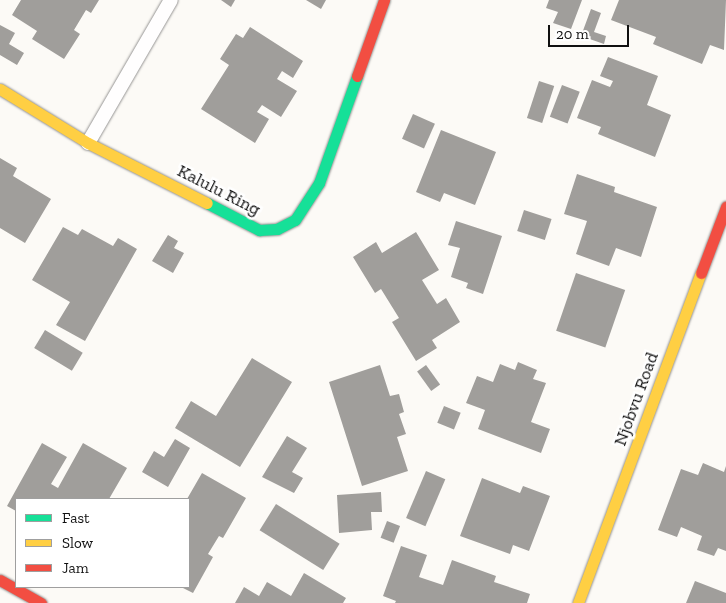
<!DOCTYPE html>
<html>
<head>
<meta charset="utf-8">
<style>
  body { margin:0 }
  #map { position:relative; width:726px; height:603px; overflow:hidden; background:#fcfaf6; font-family:"Zilla Slab",serif }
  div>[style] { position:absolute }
  .building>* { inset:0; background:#a09e9b; transform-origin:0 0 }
  .roads { filter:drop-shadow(0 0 1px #969594) drop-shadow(0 0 1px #969594) }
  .lane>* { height:14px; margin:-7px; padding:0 7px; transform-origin:7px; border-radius:7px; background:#fffefe }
  .fast>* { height:11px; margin:-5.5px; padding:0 5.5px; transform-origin:5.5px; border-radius:5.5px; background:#16e098 }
  .slow>* { height:11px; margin:-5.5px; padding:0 5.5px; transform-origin:5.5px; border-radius:5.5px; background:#ffcf43 }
  .jam>* { height:11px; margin:-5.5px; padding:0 5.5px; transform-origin:5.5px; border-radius:5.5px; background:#f24e42 }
  span { translate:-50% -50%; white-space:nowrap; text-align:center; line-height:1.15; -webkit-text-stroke:5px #fff; paint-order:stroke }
  .street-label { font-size:18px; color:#101010 }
  .legend { position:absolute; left:15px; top:498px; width:175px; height:90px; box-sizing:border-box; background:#fff; border:1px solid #9f9f9f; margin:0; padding:6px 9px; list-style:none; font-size:15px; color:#101010 }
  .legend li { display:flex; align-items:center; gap:10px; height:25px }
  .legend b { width:25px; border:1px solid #9f9f9f }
  .scale { position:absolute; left:548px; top:25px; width:81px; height:22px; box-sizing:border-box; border:2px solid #101010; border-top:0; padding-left:6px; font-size:15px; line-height:18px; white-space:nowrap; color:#101010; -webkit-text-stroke:4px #fff; paint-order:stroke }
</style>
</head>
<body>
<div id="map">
  <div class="building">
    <i style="clip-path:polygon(21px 0,99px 0,91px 13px,86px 10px,74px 30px,80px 34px,64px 59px,32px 39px,37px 31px,12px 15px)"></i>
    <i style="clip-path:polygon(221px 0,235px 0,231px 7px)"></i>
    <i style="clip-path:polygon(306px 0,326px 0,321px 9px)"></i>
    <i style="clip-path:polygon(549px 0,582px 0,571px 29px,553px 23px,558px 12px,546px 8px)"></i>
    <i style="clip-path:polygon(619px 0,726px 0,724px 50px,710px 45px,702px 64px,653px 44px,656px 37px,611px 20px)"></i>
    <i style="clip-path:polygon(591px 9px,601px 13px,594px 32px,606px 36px,604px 44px,581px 36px)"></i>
    <i style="clip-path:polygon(0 25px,15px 33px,9px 44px,24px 53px,17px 65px,0 55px)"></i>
    <i style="clip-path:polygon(250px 27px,303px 61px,293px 78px,282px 71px,277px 79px,297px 91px,281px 117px,262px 105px,257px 112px,269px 119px,255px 143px,201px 109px,229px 65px,220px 59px,236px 34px,243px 38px)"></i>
    <i style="clip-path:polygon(608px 57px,658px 76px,647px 105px,671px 115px,655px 157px,598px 134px,601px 127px,577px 118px,592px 80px,610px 87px,613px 81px,600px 76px)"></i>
    <i style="left:539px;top:81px;width:16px;height:39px;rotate:18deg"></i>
    <i style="left:562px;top:85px;width:19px;height:34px;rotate:21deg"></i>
    <i style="left:413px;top:114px;width:24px;height:27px;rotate:24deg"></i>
    <i style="clip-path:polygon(441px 130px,496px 152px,475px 205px,444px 193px,440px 202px,416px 192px)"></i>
    <i style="clip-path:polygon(0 158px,17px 168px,13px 176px,51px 199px,25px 243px,0 228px)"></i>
    <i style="clip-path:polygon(577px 174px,615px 187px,614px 192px,657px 207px,641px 257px,616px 248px,609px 266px,576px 254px,587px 221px,564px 214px)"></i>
    <i style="left:524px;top:210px;width:29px;height:22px;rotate:18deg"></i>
    <i style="clip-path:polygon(456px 221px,502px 236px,483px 294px,466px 288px,468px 283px,451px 277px,460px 248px,448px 245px)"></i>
    <i style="clip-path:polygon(63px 227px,78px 235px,82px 229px,113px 246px,118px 238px,137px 249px,85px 341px,56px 325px,70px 302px,32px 280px)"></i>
    <i style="clip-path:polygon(416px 232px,439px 270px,422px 280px,437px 304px,446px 298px,460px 322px,432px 340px,437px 348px,416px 361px,392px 322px,399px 318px,381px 289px,375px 293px,353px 257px,376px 242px,382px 253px)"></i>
    <i style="clip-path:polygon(168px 235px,178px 241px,174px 248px,184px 253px,173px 273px,152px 261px)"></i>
    <i style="left:576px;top:273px;width:52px;height:61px;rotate:19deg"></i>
    <i style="left:45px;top:330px;width:44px;height:21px;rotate:31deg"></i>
    <i style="clip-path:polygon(252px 358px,292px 382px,240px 467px,175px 428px,191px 401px,216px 416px)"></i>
    <i style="clip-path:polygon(518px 362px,537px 370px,533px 379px,546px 383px,531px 422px,550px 429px,541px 453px,478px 429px,485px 410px,466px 403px,477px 376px,493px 382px,500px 364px,515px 370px)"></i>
    <i style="clip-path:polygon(380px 365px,390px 396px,399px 394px,404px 412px,399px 414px,406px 434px,397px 437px,408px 471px,362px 486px,329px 382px)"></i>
    <i style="left:426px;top:365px;width:24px;height:11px;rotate:54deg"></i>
    <i style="left:444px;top:406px;width:18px;height:18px;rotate:22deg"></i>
    <i style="clip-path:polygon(287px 436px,307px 448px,292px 472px,303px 478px,294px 493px,262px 477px)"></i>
    <i style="clip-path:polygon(175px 439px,190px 448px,168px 487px,142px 472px,154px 451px,164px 457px)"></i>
    <i style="clip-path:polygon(42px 443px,67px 457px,51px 484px,58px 488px,83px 443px,127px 468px,109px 499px,16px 499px,16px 511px,7px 506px)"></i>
    <i style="clip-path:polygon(703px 463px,724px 472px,726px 466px,726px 551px,718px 548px,714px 556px,697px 550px,702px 536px,681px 527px,677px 537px,658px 530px,681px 469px,698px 475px)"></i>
    <i style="left:426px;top:471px;width:21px;height:51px;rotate:23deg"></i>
    <i style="clip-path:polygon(202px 473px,246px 498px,223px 538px,219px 536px,208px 554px,213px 557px,193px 593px,181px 587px,189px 587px,187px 499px)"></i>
    <i style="clip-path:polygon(482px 478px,520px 493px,523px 486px,550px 496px,529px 551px,513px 545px,510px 554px,460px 536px)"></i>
    <i style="clip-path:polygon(381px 492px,382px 512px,371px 512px,372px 530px,339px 533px,337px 495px)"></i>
    <i style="left:276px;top:504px;width:75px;height:31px;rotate:32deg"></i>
    <i style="left:387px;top:521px;width:14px;height:18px;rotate:21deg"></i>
    <i style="clip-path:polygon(401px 546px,427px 555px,419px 577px,443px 585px,452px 560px,496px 576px,494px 582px,530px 594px,527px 603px,395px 603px,396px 601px,383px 596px)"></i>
    <i style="clip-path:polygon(304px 573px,346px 598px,343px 603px,235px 603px,244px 587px,259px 596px,267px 582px,291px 596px)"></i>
    <i style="clip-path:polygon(695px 581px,726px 593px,726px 603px,686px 603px)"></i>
  </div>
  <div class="roads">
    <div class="lane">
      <i style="left:88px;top:143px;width:165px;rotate:-59.9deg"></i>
    </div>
    <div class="fast">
      <i style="left:207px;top:203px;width:59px;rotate:27.4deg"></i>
      <i style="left:259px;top:230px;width:18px;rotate:-3deg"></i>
      <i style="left:277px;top:229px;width:20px;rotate:-27deg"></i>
      <i style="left:295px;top:220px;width:44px;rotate:-57deg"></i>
      <i style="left:319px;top:183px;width:114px;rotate:-70.4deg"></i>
    </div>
    <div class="slow">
      <i style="left:0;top:89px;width:103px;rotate:31.5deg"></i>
      <i style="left:88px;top:143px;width:133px;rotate:26.8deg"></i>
      <i style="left:578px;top:603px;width:352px;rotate:-69.6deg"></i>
    </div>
    <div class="jam">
      <i style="left:357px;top:76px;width:81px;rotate:-70.4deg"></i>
      <i style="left:701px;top:273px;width:71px;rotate:-69.3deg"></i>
      <i style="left:0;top:580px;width:47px;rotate:29.3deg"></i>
    </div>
  </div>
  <div class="street-label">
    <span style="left:219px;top:190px;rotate:27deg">Kalulu Ring</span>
    <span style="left:636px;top:399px;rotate:-70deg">Njobvu Road</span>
  </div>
  <ul class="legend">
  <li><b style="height:6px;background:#16e098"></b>Fast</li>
  <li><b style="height:6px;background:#ffcf43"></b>Slow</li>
  <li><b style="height:6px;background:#f24e42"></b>Jam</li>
  </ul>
  <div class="scale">20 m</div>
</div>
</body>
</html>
